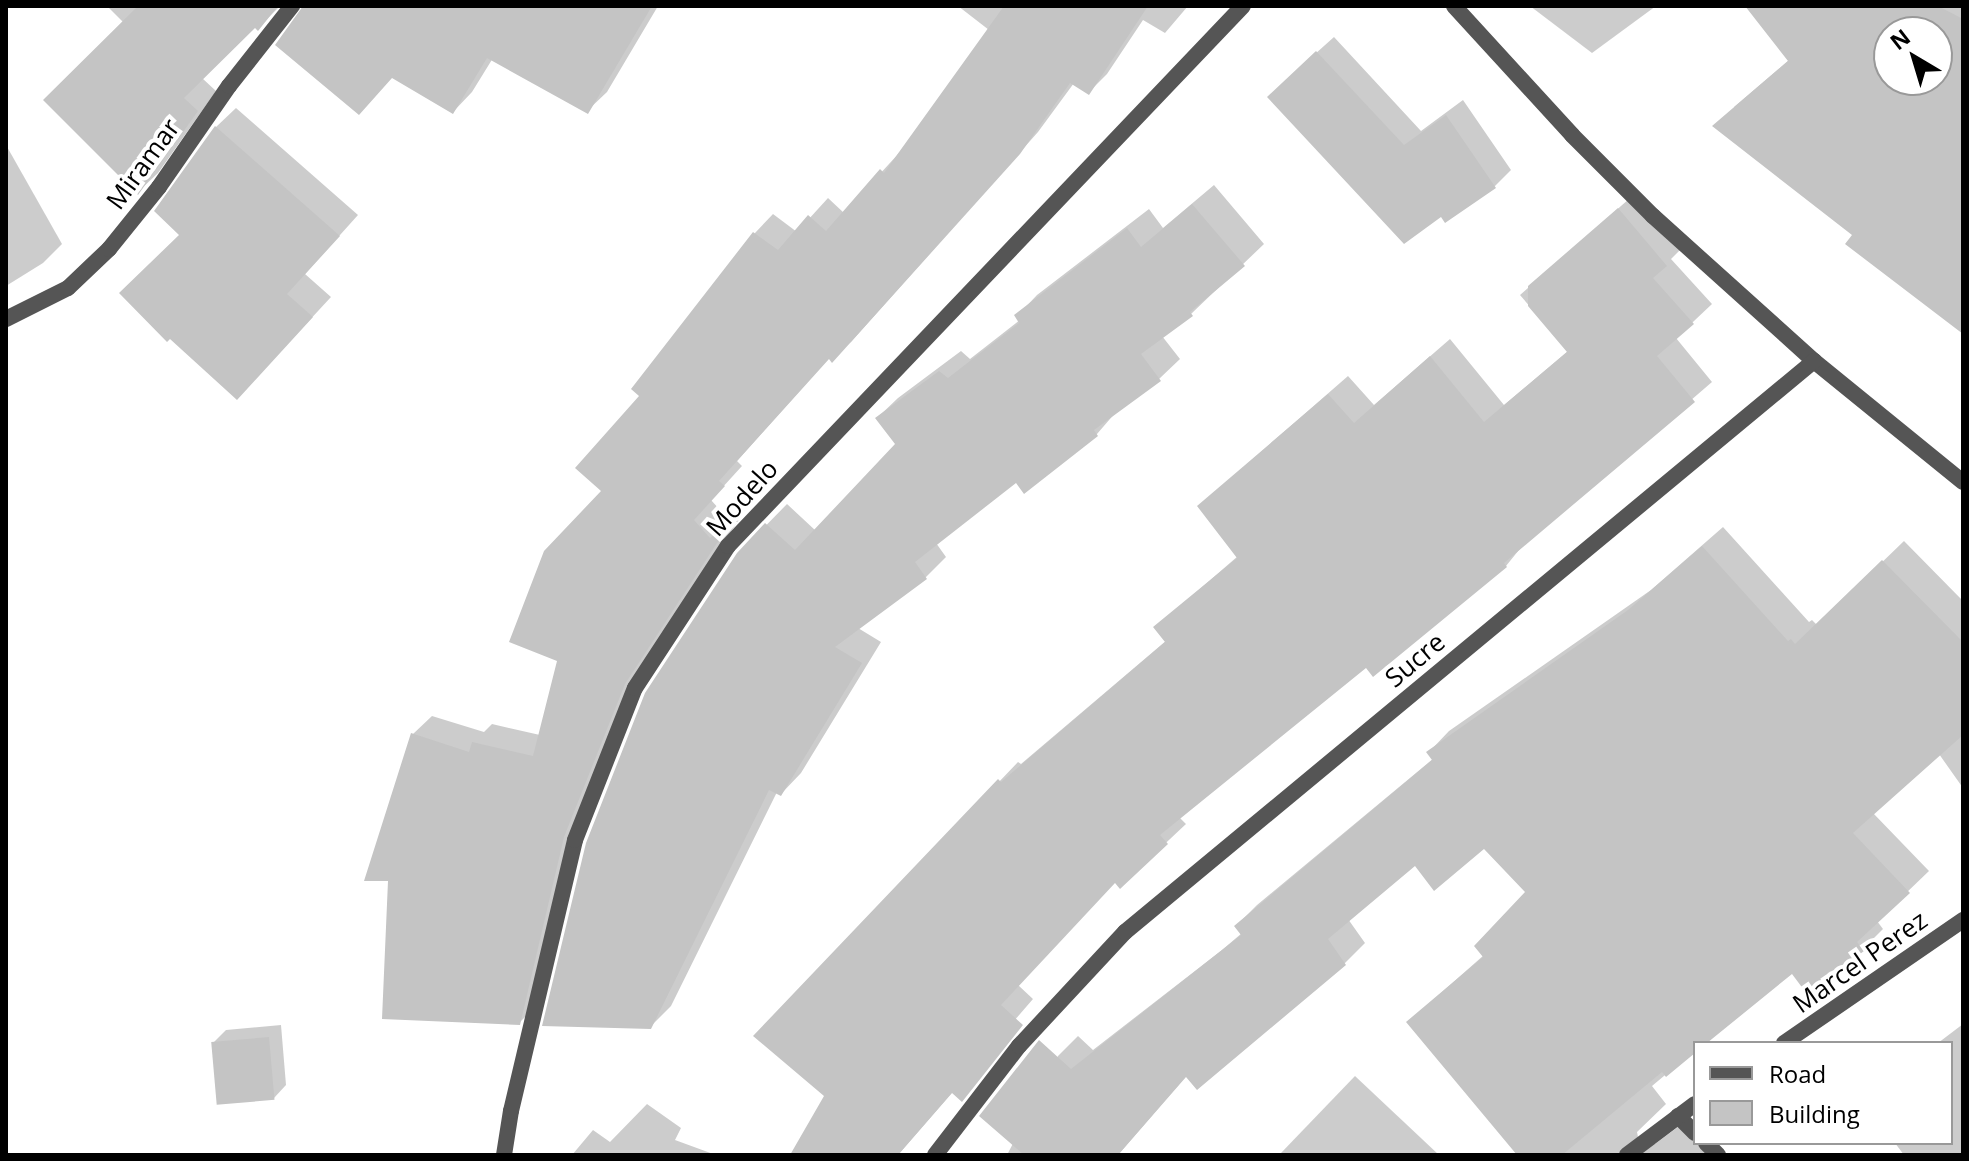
<!DOCTYPE html>
<html>
<head>
<meta charset="utf-8">
<style>
  body { margin:0 }
  #map { position:relative; width:1969px; height:1161px; overflow:hidden; background:#fff; font-family:"Open Sans",sans-serif }
  div>[style] { position:absolute }
  .shadow>* { inset:0; background:#0003 }
  .building>* { inset:0; background:#c4c4c4; transform-origin:0 0 }
  .minor>* { height:16px; margin:-8px; padding:0 8px; transform-origin:8px; border-radius:8px; background:#555 }
  span { translate:-50% -50%; white-space:nowrap; text-align:center; line-height:1.15; -webkit-text-stroke:8px #fff; paint-order:stroke }
  .street-label { font-size:26px; color:#000 }
  .frame { position:absolute; inset:0; border:8px solid #000; pointer-events:none }
  .legend { position:absolute; left:1693px; top:1041px; width:260px; height:104px; box-sizing:border-box; background:#fff; border:2px solid #999; margin:0; padding:10px 14px; list-style:none; font-size:24px; color:#000 }
  .legend li { display:flex; align-items:center; gap:16px; height:40px }
  .legend b { width:40px; border:2px solid #999 }
  .north { position:absolute; left:1873px; top:16px; width:80px; height:80px; box-sizing:border-box; background:#fff; border:2px solid #999; border-radius:50%; rotate:322deg; font-size:22px; font-weight:700; line-height:32px; text-align:center; color:#000 }
  .north::after { content:''; display:block; margin:auto; width:28px; height:36px; background:#000; clip-path:polygon(50% 0,100% 100%,50% 72%,0 100%) }
</style>
</head>
<body>
<div id="map">
  <div class="shadow">
    <i style="clip-path:polygon(107px 6px,280px 6px,258px 28px,255px 25px,202px 78px,216px 91px,158px 173px,138px 192px,124px 23px)"></i>
    <i style="clip-path:polygon(304px 6px,658px 6px,607px 92px,587px 111px,493px 58px,472px 92px,453px 112px)"></i>
    <i style="clip-path:polygon(958px 6px,1188px 6px,1165px 33px,1143px 20px,1107px 74px,1089px 92px,1074px 83px,1038px 132px,851px 342px,830px 357px,737px 461px,742px 466px,711px 500px,730px 521px,746px 509px,643px 663px,582px 817px,538px 1004px,519px 1023px,413px 734px,432px 716px,484px 732px,492px 724px,540px 735px,604px 491px,642px 395px,634px 388px,755px 233px,773px 214px,797px 232px,828px 198px,844px 213px,900px 152px,989px 30px)"></i>
    <i style="clip-path:polygon(1530px 6px,1656px 6px,1592px 53px)"></i>
    <i style="clip-path:polygon(evenodd,1762px 6px,1963px 6px,1963px 333px,1855px 235px,1734px 107px,1789px 60px,1762px 6px,1889px 32px,1937px 32px,1937px 80px,1889px 80px,1889px 32px)"></i>
    <i style="clip-path:polygon(1334px 37px,1421px 131px,1463px 100px,1511px 170px,1495px 186px,1441px 215px,1286px 80px)"></i>
    <i style="clip-path:polygon(236px 108px,358px 215px,305px 274px,331px 297px,256px 378px,181px 235px,157px 210px,216px 127px)"></i>
    <i style="clip-path:polygon(6px 145px,62px 244px,43px 263px,6px 286px)"></i>
    <i style="clip-path:polygon(1214px 185px,1264px 244px,1191px 314px,1162px 336px,1180px 359px,1159px 379px,1116px 412px,1097px 434px,1016px 480px,936px 543px,946px 557px,926px 577px,858px 628px,881px 642px,801px 773px,781px 794px,777px 792px,671px 1006px,650px 1027px,738px 554px,787px 504px,816px 531px,898px 444px,877px 418px,898px 398px,961px 351px,970px 359px,1020px 320px,1017px 316px,1037px 295px,1149px 209px,1163px 228px)"></i>
    <i style="clip-path:polygon(1638px 191px,1684px 246px,1671px 259px,1712px 304px,1676px 338px,1712px 382px,1523px 545px,1506px 566px,1366px 665px,1179px 817px,1186px 824px,1120px 886px,1116px 881px,1018px 985px,1033px 999px,898px 1155px,792px 1155px,826px 1096px,756px 1036px,1018px 762px,1021px 764px,1167px 640px,1156px 627px,1238px 556px,1199px 506px,1348px 376px,1374px 405px,1450px 339px,1504px 405px,1568px 351px,1520px 295px)"></i>
    <i style="clip-path:polygon(1723px 527px,1809px 622px,1812px 620px,1817px 625px,1904px 541px,1963px 601px,1963px 788px,1939px 754px,1873px 813px,1929px 871px,1877px 921px,1883px 929px,1862px 950px,1793px 971px,1704px 1043px,1695px 1043px,1695px 1050px,1652px 1086px,1666px 1104px,1637px 1132px,1639px 1142px,1655px 1144px,1682px 1124px,1706px 1155px,1519px 1155px,1408px 1022px,1484px 955px,1528px 892px,1484px 846px,1416px 863px,1348px 919px,1365px 943px,1345px 963px,1187px 1075px,1118px 1155px,1007px 1155px,1058px 1056px,1078px 1036px,1093px 1050px,1222px 950px,1242px 933px,1236px 926px,1257px 905px,1434px 758px,1429px 752px,1449px 731px,1651px 590px)"></i>
    <i style="clip-path:polygon(1963px 1024px,1963px 1155px,1904px 1155px,1895px 1143px,1951px 1143px,1951px 1043px,1938px 1043px)"></i>
    <i style="clip-path:polygon(281px 1025px,286px 1085px,274px 1098px,213px 1043px,226px 1030px)"></i>
    <i style="clip-path:polygon(1355px 1076px,1439px 1155px,1280px 1154px)"></i>
    <i style="clip-path:polygon(647px 1104px,681px 1128px,675px 1140px,716px 1155px,572px 1155px,593px 1130px,610px 1142px)"></i>
  </div>
  <div class="building">
    <i style="clip-path:polygon(138px 6px,278px 6px,258px 31px,255px 28px,184px 98px,198px 111px,138px 195px,43px 100px)"></i>
    <i style="clip-path:polygon(303px 6px,652px 6px,588px 114px,487px 58px,453px 114px,392px 78px,359px 115px,275px 45px)"></i>
    <i style="clip-path:polygon(1004px 6px,1148px 6px,1089px 95px,1070px 83px,1020px 154px,832px 363px,829px 359px,719px 481px,725px 486px,694px 520px,710px 538px,743px 514px,719px 540px,625px 684px,564px 837px,520px 1025px,382px 1019px,388px 881px,364px 881px,411px 733px,469px 752px,472px 742px,533px 756px,557px 661px,509px 642px,544px 551px,601px 491px,575px 468px,639px 396px,631px 389px,753px 232px,778px 250px,808px 215px,826px 231px,880px 169px,884px 173px)"></i>
    <i style="clip-path:polygon(evenodd,1745px 6px,1938px 6px,1963px 19px,1963px 334px,1845px 244px,1852px 235px,1712px 126px,1788px 61px,1745px 6px,1889px 32px,1937px 32px,1937px 80px,1889px 80px,1889px 32px)"></i>
    <i style="clip-path:polygon(1316px 51px,1404px 145px,1446px 115px,1496px 188px,1445px 223px,1441px 217px,1404px 244px,1267px 97px)"></i>
    <i style="clip-path:polygon(215px 126px,340px 236px,287px 294px,313px 317px,237px 400px,170px 339px,167px 342px,119px 293px,179px 235px,154px 211px)"></i>
    <i style="clip-path:polygon(1192px 204px,1245px 266px,1190px 312px,1193px 316px,1141px 354px,1161px 381px,1094px 430px,1098px 436px,1024px 494px,1016px 483px,915px 562px,927px 579px,835px 647px,862px 663px,781px 796px,769px 790px,651px 1029px,542px 1026px,586px 843px,645px 693px,737px 553px,765px 523px,795px 550px,895px 444px,875px 418px,939px 371px,948px 378px,1019px 323px,1014px 315px,1127px 228px,1141px 247px)"></i>
    <i style="clip-path:polygon(1618px 208px,1667px 266px,1653px 278px,1694px 324px,1657px 356px,1695px 402px,1504px 563px,1507px 567px,1373px 677px,1366px 668px,1160px 835px,1168px 844px,1120px 889px,1115px 883px,1001px 1005px,1023px 1025px,962px 1102px,952px 1093px,898px 1155px,790px 1155px,824px 1096px,753px 1036px,998px 779px,1001px 782px,1165px 642px,1153px 627px,1237px 558px,1197px 506px,1328px 394px,1354px 423px,1430px 356px,1484px 422px,1567px 352px,1528px 306px,1528px 286px)"></i>
    <i style="clip-path:polygon(1702px 546px,1788px 641px,1791px 639px,1795px 644px,1882px 560px,1963px 642px,1963px 735px,1853px 833px,1910px 893px,1857px 942px,1864px 951px,1807px 994px,1792px 974px,1707px 1043px,1695px 1043px,1695px 1053px,1666px 1077px,1662px 1072px,1562px 1155px,1517px 1155px,1406px 1022px,1483px 957px,1474px 946px,1525px 892px,1484px 849px,1434px 891px,1415px 866px,1328px 939px,1346px 965px,1197px 1090px,1186px 1077px,1118px 1155px,1024px 1155px,979px 1116px,1039px 1040px,1071px 1069px,1241px 935px,1234px 926px,1432px 760px,1426px 752px,1628px 610px)"></i>
    <i style="left:269px;top:1037px;width:63px;height:58px;rotate:85deg"></i>
  </div>
  <div class="minor">
    <i style="left:1454px;top:6px;width:175px;rotate:47.5deg"></i>
    <i style="left:1572px;top:135px;width:115px;rotate:45deg"></i>
    <i style="left:1653px;top:216px;width:217px;rotate:42deg"></i>
    <i style="left:1814px;top:361px;width:192px;rotate:39.1deg"></i>
    <i style="left:6px;top:319px;width:69px;rotate:-26.6deg"></i>
    <i style="left:68px;top:288px;width:57px;rotate:-43.6deg"></i>
    <i style="left:109px;top:249px;width:80px;rotate:-51.1deg"></i>
    <i style="left:159px;top:187px;width:123px;rotate:-55.3deg"></i>
    <i style="left:229px;top:86px;width:102px;rotate:-51.8deg"></i>
    <i style="left:1784px;top:1043px;width:217px;rotate:-34.5deg"></i>
    <i style="left:1678px;top:1116px;width:24px;rotate:45deg"></i>
    <i style="left:1706px;top:1143px;width:17px;rotate:45deg"></i>
    <i style="left:504px;top:1155px;width:45px;rotate:-81deg"></i>
    <i style="left:511px;top:1111px;width:278px;rotate:-76.7deg"></i>
    <i style="left:575px;top:840px;width:163px;rotate:-68.5deg"></i>
    <i style="left:635px;top:688px;width:170px;rotate:-56.8deg"></i>
    <i style="left:728px;top:546px;width:746px;rotate:-46.36deg"></i>
    <i style="left:935px;top:1155px;width:138px;rotate:-52.4deg"></i>
    <i style="left:1019px;top:1046px;width:156px;rotate:-47.1deg"></i>
    <i style="left:1125px;top:932px;width:895px;rotate:-39.65deg"></i>
    <i style="left:1627px;top:1155px;width:85px;rotate:-36.9deg"></i>
  </div>
  <div class="street-label">
    <span style="left:143px;top:164px;rotate:-54deg">Miramar</span>
    <span style="left:742px;top:498px;rotate:-48deg">Modelo</span>
    <span style="left:1415px;top:660px;rotate:-40deg">Sucre</span>
    <span style="left:1860px;top:962px;rotate:-35deg">Marcel Perez</span>
  </div>
  <div class="frame"></div>
  <ul class="legend">
  <li><b style="height:10px;background:#555"></b>Road</li>
  <li><b style="height:22px;background:#c4c4c4"></b>Building</li>
  </ul>
  <div class="north">N</div>
</div>
</body>
</html>
